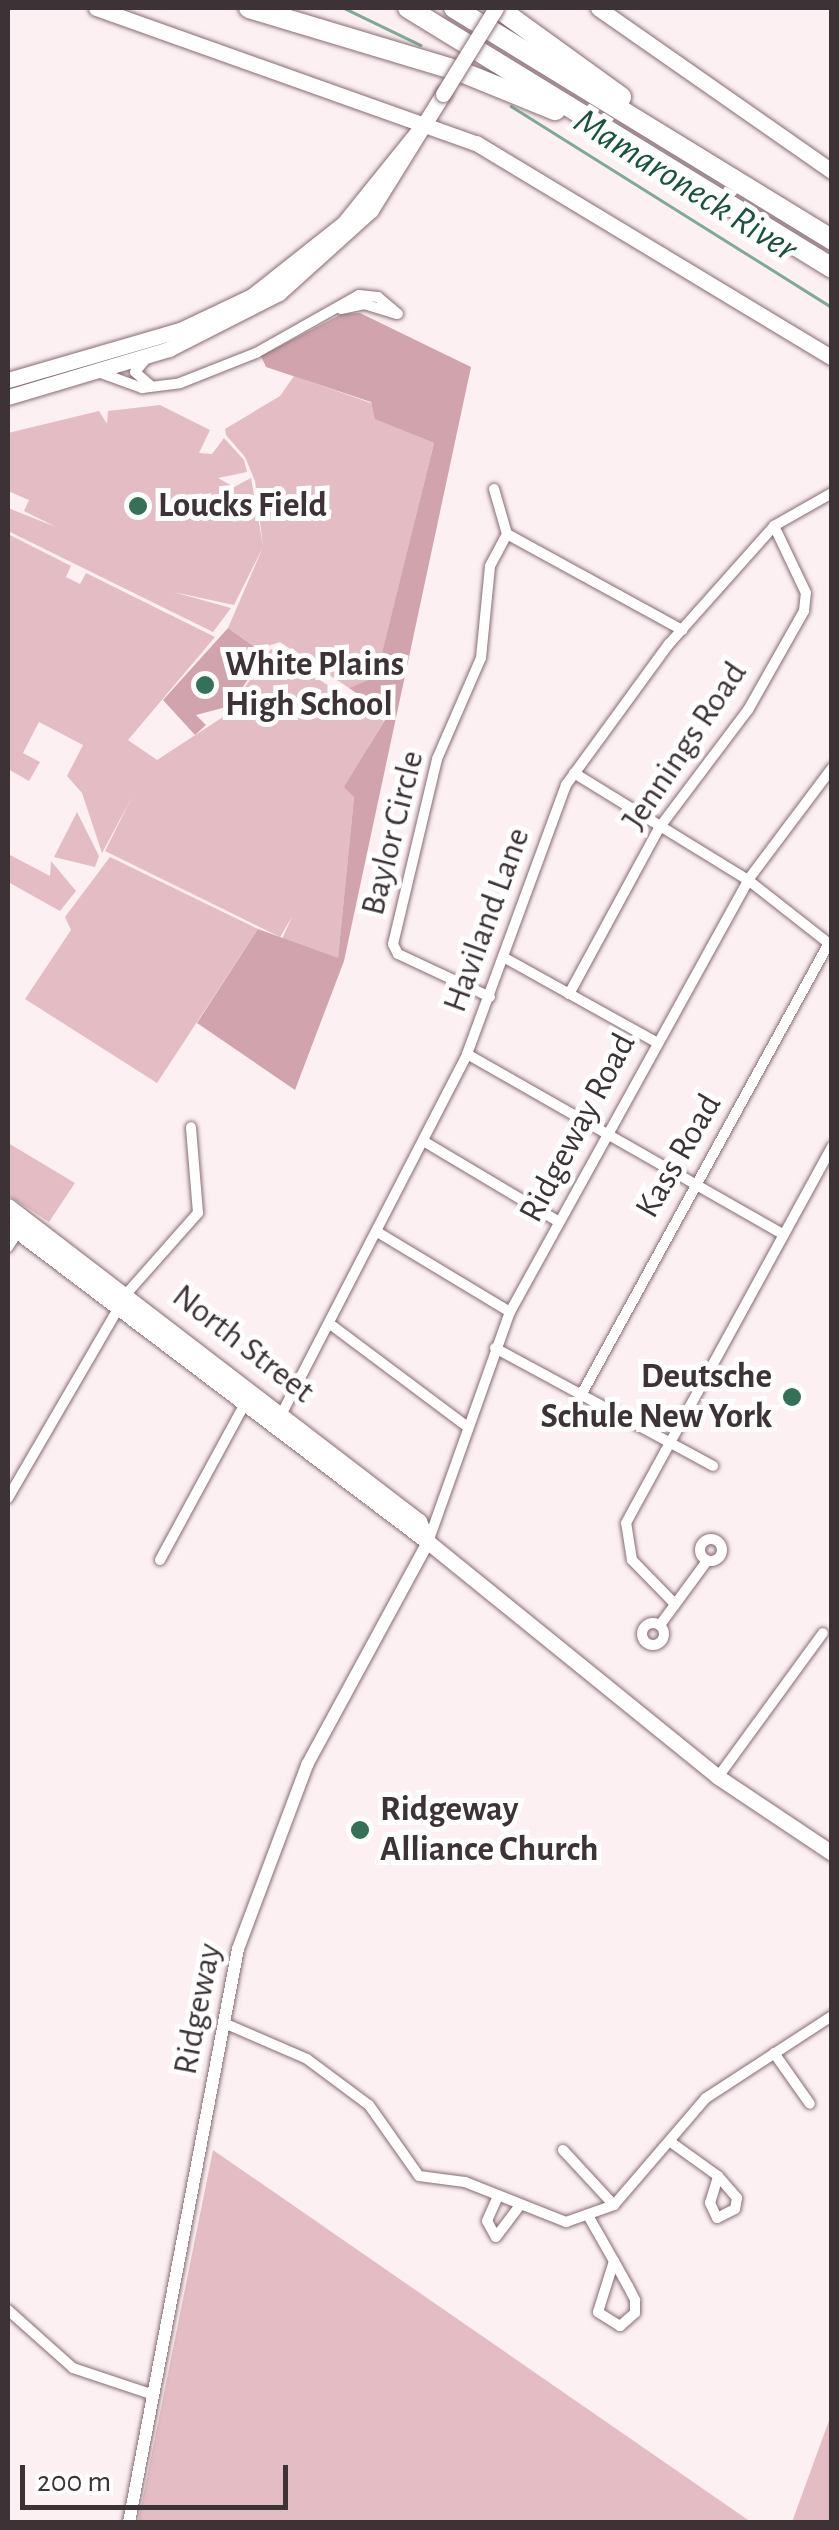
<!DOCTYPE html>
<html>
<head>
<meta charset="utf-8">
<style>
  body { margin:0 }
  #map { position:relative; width:839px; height:2530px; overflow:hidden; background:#fcf0f2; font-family:"Alegreya Sans",sans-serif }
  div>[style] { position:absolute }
  .green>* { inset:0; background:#e4bcc4 }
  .forest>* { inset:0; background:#d0a3ad }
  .stream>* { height:2.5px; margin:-1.25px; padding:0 1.25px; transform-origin:1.25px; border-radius:1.25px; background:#7eaa97 }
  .roads { filter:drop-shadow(0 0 2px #866c72) drop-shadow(0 0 2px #866c72) }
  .minor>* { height:10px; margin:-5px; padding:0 5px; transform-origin:5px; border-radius:5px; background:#fff }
  .minor>.ring { margin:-5px; padding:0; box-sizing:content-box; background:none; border:10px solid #fff; border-radius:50% }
  .tertiary>* { height:12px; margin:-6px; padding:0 6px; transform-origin:6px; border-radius:6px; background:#fff }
  .secondary>* { height:15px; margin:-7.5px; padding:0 7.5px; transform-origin:7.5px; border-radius:7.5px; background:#fff }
  .motorway>* { height:20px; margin:-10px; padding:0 10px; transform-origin:10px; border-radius:10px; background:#fff }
  .bridges { filter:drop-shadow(0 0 2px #866c72) drop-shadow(0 0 2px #866c72) }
  .secondary-bridge>* { height:15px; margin:-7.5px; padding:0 7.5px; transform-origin:7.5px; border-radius:7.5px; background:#fff }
  .dots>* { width:28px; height:28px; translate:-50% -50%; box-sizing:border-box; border:5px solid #fff; border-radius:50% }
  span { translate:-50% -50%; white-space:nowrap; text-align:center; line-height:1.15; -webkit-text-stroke:10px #fff; paint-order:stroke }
  .poi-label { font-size:35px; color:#3d3235; font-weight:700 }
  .left { translate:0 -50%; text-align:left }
  .right { translate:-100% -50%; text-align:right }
  .street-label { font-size:35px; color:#3d3235 }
  .water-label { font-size:38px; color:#19523e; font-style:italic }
  .frame { position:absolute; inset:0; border:10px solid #3d3235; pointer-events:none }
  .scale { position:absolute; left:20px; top:2465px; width:268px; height:45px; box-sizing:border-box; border:5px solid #3d3235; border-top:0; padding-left:12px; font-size:30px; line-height:35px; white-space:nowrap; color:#3d3235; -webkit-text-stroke:8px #fff; paint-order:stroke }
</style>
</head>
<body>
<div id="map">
  <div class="green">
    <i style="clip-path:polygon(294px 376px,371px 403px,376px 419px,434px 443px,376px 678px,349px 688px,280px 642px,258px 649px,228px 628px,263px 547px,234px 605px,173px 592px,231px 608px,213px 632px,8px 531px,8px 508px,56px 527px,24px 511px,29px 500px,8px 491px,8px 433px,99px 411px,107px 424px,108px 411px,160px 405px,210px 430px,199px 453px,212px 454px,224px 438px,244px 460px,247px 472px,218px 478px,234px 487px,251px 478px,263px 546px,255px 481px,245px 457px,226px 435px,225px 429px,280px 396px)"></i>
    <i style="clip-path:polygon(8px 534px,71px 566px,66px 577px,80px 584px,86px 573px,215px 637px,128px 740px,157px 760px,226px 715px,271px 649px,384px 721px,345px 787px,354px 797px,338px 959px,282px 939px,292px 917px,280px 937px,105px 851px,132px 797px,102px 853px,82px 793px,67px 776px,83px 745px,39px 722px,23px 753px,40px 762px,29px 781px,8px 769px)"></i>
    <i style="clip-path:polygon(77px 812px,99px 856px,95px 867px,54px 857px)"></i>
    <i style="clip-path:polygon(8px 854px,50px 876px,51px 861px,76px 891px,60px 911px,8px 882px)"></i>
    <i style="clip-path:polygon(110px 857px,258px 929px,157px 1083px,25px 999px,71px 930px,65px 917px)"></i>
    <i style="clip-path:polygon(8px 1143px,75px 1183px,49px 1222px,8px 1195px)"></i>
    <i style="clip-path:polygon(213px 2150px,751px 2522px,138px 2522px)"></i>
    <i style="clip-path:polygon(831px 2415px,831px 2522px,792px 2522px)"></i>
  </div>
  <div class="forest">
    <i style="clip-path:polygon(360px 313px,471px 367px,344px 961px,295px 1090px,197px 1023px,258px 929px,338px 958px,354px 797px,344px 787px,388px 715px,349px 688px,376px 677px,434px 443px,375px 419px,371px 402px,266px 367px,261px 356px,342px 314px)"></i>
    <i style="clip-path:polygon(228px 628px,265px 654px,230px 706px,196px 715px,206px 725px,195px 735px,163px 700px)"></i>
  </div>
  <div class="stream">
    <i style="left:344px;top:8px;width:85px;rotate:25.7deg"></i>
    <i style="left:511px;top:106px;width:379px;rotate:32.1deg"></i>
  </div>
  <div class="roads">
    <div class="minor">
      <i style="left:341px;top:309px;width:24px;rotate:-12deg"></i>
      <i style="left:364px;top:304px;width:34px;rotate:17deg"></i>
      <i style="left:144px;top:361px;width:14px;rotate:129deg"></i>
      <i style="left:135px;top:372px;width:21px;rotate:41deg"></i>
      <i style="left:101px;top:373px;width:44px;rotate:20.1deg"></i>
      <i style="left:142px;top:388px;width:38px;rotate:-7deg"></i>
      <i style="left:180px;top:383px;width:82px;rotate:-21.5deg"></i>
      <i style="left:256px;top:353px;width:118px;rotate:-29.4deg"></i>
      <i style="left:359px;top:295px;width:19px;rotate:6deg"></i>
      <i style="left:378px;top:297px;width:26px;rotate:40deg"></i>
      <i style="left:494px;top:489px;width:47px;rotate:73.9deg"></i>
      <i style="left:507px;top:534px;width:200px;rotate:28.7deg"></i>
      <i style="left:574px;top:773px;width:204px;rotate:31.6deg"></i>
      <i style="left:748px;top:880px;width:105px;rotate:38.1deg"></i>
      <i style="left:505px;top:958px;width:173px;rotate:29.1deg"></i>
      <i style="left:569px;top:994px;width:189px;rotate:-61.5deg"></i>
      <i style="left:659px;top:828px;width:148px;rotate:-53deg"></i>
      <i style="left:748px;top:710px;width:114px;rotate:-60.5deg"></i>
      <i style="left:804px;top:611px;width:18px;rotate:-84deg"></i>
      <i style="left:806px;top:593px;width:74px;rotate:-115.5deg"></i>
      <i style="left:490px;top:997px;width:102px;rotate:-154.9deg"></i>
      <i style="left:398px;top:954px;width:11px;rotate:-117deg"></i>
      <i style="left:393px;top:944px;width:190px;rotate:-76.6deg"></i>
      <i style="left:437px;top:759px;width:110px;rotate:-66.5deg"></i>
      <i style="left:481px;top:658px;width:92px;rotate:-84.4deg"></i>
      <i style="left:490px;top:566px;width:36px;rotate:-62deg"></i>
      <i style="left:467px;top:1054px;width:364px;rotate:29.7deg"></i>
      <i style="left:425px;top:1142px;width:156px;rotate:30.8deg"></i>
      <i style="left:379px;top:1233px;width:153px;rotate:31.1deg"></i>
      <i style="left:8px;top:1247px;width:24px;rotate:-57deg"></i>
      <i style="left:330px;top:1324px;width:169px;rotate:36.8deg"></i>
      <i style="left:495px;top:1348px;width:248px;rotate:28.4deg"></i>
      <i style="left:580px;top:1397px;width:518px;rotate:-61.26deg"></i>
      <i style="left:280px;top:1417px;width:408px;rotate:-62.7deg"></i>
      <i style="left:467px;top:1054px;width:287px;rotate:-69.8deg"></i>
      <i style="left:566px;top:785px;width:175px;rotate:-53.9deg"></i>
      <i style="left:669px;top:644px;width:158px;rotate:-48.3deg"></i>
      <i style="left:774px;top:526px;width:67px;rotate:-29.6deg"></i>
      <i style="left:8px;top:1498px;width:238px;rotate:-59.8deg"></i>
      <i style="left:128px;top:1292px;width:106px;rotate:-48.5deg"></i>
      <i style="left:198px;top:1213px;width:86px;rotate:-94.7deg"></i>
      <i class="ring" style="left:700px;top:1539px;width:12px;height:12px"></i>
      <i style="left:428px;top:1542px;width:244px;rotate:-70.4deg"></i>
      <i style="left:510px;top:1312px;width:493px;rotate:-61.1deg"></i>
      <i style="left:748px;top:880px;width:140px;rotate:-53.1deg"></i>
      <i style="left:160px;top:1560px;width:182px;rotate:-61.5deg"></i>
      <i style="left:673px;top:1602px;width:59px;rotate:-134.3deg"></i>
      <i style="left:632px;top:1560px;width:37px;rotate:-99deg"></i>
      <i style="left:626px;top:1523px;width:429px;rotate:-61.3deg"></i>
      <i class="ring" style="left:642px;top:1623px;width:12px;height:12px"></i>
      <i style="left:660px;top:1625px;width:79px;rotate:-53.7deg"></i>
      <i style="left:718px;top:1777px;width:178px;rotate:-53.9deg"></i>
      <i style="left:224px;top:2023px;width:90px;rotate:23.4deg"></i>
      <i style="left:307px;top:2059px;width:77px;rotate:36.6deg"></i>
      <i style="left:369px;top:2105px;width:87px;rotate:54.8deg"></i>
      <i style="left:419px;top:2176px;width:46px;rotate:7.4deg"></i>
      <i style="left:465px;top:2182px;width:109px;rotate:21.6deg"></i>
      <i style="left:566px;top:2222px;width:51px;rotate:-19.5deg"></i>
      <i style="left:614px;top:2205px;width:141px;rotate:-49.3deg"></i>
      <i style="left:706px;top:2098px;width:150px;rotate:-33.1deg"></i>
      <i style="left:774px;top:2053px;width:62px;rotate:54.8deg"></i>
      <i style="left:672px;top:2143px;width:57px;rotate:35.7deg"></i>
      <i style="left:718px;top:2176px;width:29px;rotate:49deg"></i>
      <i style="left:737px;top:2198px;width:11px;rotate:100deg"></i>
      <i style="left:735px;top:2209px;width:20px;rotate:153deg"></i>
      <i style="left:717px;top:2218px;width:17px;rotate:-115deg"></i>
      <i style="left:710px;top:2203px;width:28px;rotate:-73deg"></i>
      <i style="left:563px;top:2150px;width:75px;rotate:47.2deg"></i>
      <i style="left:498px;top:2196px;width:27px;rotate:114deg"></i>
      <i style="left:487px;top:2221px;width:18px;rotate:61deg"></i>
      <i style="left:496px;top:2237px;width:38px;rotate:-53deg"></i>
      <i style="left:590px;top:2219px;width:48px;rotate:60.3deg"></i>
      <i style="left:614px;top:2261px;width:29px;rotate:61deg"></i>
      <i style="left:628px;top:2286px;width:16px;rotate:63deg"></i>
      <i style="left:635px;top:2300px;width:13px;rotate:90deg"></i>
      <i style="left:635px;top:2313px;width:20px;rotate:139deg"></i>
      <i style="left:620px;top:2326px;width:26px;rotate:-148deg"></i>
      <i style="left:598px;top:2312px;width:53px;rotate:-72.6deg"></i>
      <i style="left:8px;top:2310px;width:87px;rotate:41.7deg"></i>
      <i style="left:73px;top:2368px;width:82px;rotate:18.4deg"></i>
    </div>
    <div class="tertiary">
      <i style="left:129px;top:2522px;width:583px;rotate:-79.23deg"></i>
      <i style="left:238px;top:1949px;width:197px;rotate:-69.4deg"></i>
      <i style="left:307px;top:1765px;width:254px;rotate:-61.5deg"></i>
    </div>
    <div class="secondary">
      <i style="left:96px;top:8px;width:403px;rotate:19.6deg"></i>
      <i style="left:476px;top:143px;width:416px;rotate:31.1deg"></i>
      <i style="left:598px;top:8px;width:285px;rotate:34.9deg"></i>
      <i style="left:8px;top:380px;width:179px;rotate:-16.2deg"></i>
      <i style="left:180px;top:330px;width:80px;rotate:-25.3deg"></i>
      <i style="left:252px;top:296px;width:116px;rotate:-38.4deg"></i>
      <i style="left:343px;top:224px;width:132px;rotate:-51.1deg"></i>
      <i style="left:8px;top:397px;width:168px;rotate:-16.6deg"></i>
      <i style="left:169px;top:349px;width:123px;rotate:-27deg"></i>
      <i style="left:279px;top:293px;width:124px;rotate:-42.1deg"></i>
      <i style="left:371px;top:210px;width:137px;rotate:-58.2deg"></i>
      <i style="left:8px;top:1206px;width:518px;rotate:37.47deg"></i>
      <i style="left:419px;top:1521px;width:23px;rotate:67deg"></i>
      <i style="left:8px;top:1224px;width:527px;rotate:37.13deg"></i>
      <i style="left:428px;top:1542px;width:373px;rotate:39deg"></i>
      <i style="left:718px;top:1777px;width:137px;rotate:33.7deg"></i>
    </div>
    <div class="motorway">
      <i style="left:249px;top:8px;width:219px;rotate:16.7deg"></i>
      <i style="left:459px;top:71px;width:104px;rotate:22.1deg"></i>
      <i style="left:408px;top:8px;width:497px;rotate:31.5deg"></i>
      <i style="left:454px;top:8px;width:444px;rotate:31.5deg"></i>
      <i style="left:498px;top:8px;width:152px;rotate:35.9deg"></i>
    </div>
  </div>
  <div class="bridges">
    <div class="secondary-bridge">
      <i style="left:443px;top:94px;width:101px;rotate:-58.4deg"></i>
    </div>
  </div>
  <div class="dots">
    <i style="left:138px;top:506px;background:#357059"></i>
    <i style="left:205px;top:685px;background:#357059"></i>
    <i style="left:792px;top:1397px;background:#357059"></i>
    <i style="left:360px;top:1830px;background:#357059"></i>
  </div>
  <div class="poi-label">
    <span class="left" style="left:158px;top:506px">Loucks Field</span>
    <span class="left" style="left:225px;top:685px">White Plains<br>High School</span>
    <span class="right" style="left:772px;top:1397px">Deutsche<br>Schule New York</span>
    <span class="left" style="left:380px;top:1830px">Ridgeway<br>Alliance Church</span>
  </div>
  <div class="street-label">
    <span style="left:685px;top:746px;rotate:-56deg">Jennings Road</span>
    <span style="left:393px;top:833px;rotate:-76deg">Baylor Circle</span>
    <span style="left:487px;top:920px;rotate:-70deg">Haviland Lane</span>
    <span style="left:578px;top:1128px;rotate:-62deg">Ridgeway Road</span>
    <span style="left:679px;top:1156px;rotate:-60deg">Kass Road</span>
    <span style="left:243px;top:1344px;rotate:38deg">North Street</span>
    <span style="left:198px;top:2009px;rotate:-79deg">Ridgeway</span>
  </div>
  <div class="water-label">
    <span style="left:685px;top:186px;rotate:32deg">Mamaroneck River</span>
  </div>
  <div class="frame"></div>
  <div class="scale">200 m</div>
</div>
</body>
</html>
